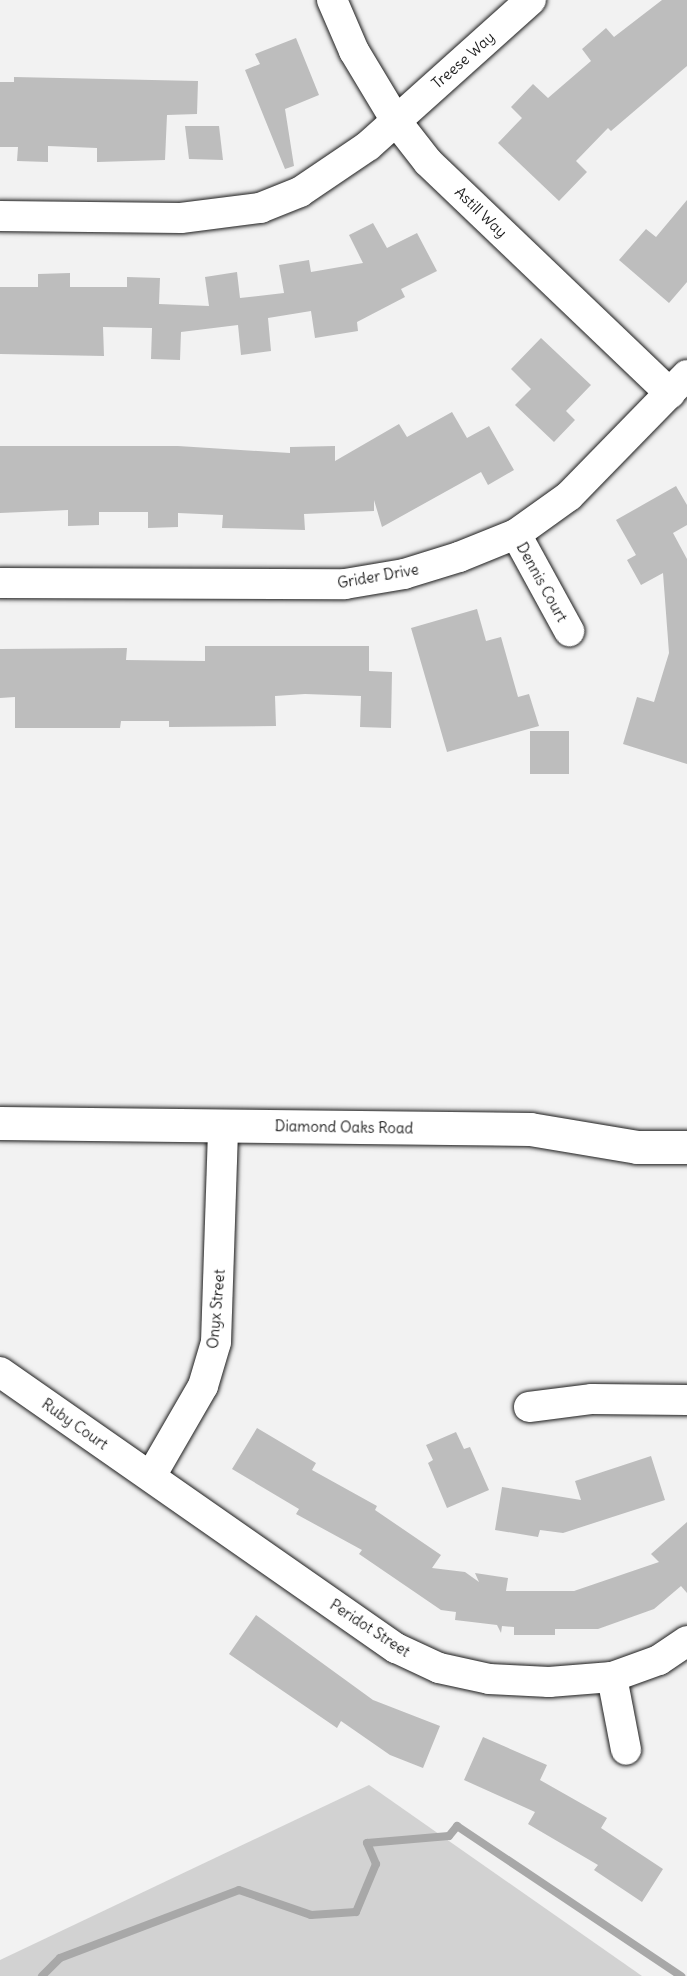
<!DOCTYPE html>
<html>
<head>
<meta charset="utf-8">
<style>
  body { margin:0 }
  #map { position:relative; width:687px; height:1976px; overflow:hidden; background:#f2f2f2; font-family:Delius,sans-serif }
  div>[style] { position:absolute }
  .green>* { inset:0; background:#d2d2d2 }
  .stream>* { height:8px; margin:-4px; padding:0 4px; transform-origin:4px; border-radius:4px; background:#a8a8a8 }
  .building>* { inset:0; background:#bdbdbd; transform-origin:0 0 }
  .roads { filter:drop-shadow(0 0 2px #1c1c1c) drop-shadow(0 0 2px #1c1c1c) }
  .street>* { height:30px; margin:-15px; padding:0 15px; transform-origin:15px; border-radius:15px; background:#fff }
  .secondary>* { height:33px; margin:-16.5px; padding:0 16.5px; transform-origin:16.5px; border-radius:16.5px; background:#fff }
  span { translate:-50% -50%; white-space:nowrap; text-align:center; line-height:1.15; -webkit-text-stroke:4.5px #fff; paint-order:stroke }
  .street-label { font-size:15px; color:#1c1c1c }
</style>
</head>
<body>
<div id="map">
  <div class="green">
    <i style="clip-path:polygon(369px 1785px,642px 1976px,0 1976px,0 1960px)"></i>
  </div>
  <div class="stream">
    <i style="left:42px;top:1976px;width:25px;rotate:-45deg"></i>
    <i style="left:60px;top:1958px;width:191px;rotate:-20.8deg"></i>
    <i style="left:239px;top:1890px;width:76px;rotate:19.1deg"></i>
    <i style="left:311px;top:1915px;width:45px;rotate:-3.8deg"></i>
    <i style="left:356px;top:1912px;width:52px;rotate:-67.4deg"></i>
    <i style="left:376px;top:1864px;width:23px;rotate:-113deg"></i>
    <i style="left:367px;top:1843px;width:82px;rotate:-4.9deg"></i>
    <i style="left:449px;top:1836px;width:13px;rotate:-51deg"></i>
    <i style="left:457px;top:1826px;width:270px;rotate:33.8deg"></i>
  </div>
  <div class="building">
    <i style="clip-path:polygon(662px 0,687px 0,687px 66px,611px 131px,608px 128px,576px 161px,587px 172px,559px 201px,498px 143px,522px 118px,511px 107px,533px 84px,548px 98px,591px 61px,582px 49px,606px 28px,614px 37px)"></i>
    <i style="clip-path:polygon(296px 38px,319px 95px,285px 109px,294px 166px,285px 169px,245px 70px,260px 64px,255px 54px)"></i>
    <i style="clip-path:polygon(14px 77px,198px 81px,197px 114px,167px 115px,165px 160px,97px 162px,97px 148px,48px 146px,48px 162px,17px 161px,18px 147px,0 147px,0 82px,14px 82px)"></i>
    <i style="clip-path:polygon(185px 126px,219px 126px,223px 160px,189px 159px)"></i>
    <i style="clip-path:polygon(687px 200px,687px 282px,669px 303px,619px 260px,646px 229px,656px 237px)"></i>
    <i style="clip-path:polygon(373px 223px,387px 248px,417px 233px,437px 271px,401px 289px,405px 297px,357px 322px,358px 331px,315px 338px,311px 311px,268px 318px,271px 351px,241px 355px,238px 325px,181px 332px,180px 360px,151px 359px,152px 328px,103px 327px,104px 356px,0 354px,0 287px,38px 287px,38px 274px,70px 273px,70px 287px,127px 287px,127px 277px,160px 278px,159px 304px,209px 306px,205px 277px,237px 272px,240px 298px,284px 293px,279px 265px,309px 260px,311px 272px,363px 263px,349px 235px)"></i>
    <i style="clip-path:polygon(541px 338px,591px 385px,566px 411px,575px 420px,554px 442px,515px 405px,531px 389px,511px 369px)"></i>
    <i style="clip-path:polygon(452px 412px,467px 438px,489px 426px,514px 470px,488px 485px,481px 472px,382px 527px,374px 500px,374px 511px,304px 514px,305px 530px,222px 528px,223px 515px,178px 513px,178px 527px,148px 528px,148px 512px,99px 512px,99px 525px,68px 526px,68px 510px,0 513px,0 446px,178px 446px,290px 453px,290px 447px,335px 446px,335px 461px,399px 424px,407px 437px)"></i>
    <i style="clip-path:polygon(676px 486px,687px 505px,687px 525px,673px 533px,687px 559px,687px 764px,623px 744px,637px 697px,654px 702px,669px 653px,663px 573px,641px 585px,627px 560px,636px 555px,616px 520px)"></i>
    <i style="clip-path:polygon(477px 609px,486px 641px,501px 637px,518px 697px,529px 694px,539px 726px,447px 752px,411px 628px)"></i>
    <i style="clip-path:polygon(205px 646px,369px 646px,369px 671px,392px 672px,391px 728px,360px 727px,361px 696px,305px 694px,275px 696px,276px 726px,169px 727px,169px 721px,121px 721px,120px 728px,15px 728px,15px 697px,0 698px,0 649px,127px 648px,126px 660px,205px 661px)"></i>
    <i style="left:530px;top:731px;width:39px;height:43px"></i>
    <i style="clip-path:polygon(257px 1428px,316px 1463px,312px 1470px,377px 1506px,375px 1510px,441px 1555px,432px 1568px,465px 1572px,479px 1582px,475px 1573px,508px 1578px,506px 1591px,574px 1591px,659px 1562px,651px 1554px,687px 1522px,687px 1593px,681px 1586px,654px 1609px,598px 1629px,555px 1629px,555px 1635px,514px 1635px,514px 1627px,502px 1626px,501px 1633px,497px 1625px,455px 1620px,456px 1612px,441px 1610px,359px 1554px,362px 1550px,296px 1514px,299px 1509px,232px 1469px)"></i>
    <i style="clip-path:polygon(456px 1432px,464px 1449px,470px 1447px,489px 1490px,447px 1508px,428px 1463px,433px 1460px,426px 1445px)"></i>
    <i style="clip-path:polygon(651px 1456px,665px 1500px,563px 1533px,540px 1530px,538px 1537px,495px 1530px,502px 1487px,581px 1500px,575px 1481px)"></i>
    <i style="clip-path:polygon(256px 1615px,373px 1700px,440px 1726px,423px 1768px,390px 1755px,341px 1721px,337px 1728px,229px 1654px)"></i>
    <i style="clip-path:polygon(483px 1737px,547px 1765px,540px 1780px,607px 1818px,601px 1828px,663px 1869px,642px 1902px,594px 1870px,598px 1865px,528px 1824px,535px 1812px,464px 1780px)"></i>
  </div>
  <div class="roads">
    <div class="street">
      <i style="left:332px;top:0;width:56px;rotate:66.7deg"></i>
      <i style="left:354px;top:51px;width:82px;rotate:59deg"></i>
      <i style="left:396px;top:121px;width:52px;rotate:52deg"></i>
      <i style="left:428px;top:162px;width:335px;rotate:43.7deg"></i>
      <i style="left:0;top:216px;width:181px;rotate:0.6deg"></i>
      <i style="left:181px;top:218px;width:80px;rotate:-7.2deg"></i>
      <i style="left:260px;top:208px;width:43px;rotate:-21.8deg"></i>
      <i style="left:300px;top:192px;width:82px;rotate:-34.1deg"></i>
      <i style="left:368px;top:146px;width:219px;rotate:-41.9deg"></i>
      <i style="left:516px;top:534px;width:111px;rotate:61.3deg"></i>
      <i style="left:0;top:583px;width:345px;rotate:0.2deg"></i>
      <i style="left:345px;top:584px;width:60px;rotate:-9.6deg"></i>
      <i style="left:404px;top:574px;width:58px;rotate:-17.2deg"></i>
      <i style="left:459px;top:557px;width:61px;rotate:-22deg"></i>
      <i style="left:516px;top:534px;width:65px;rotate:-35.6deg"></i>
      <i style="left:569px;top:496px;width:169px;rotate:-45.7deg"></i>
      <i style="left:0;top:1372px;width:483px;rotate:34.9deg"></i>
      <i style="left:396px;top:1648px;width:47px;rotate:24.9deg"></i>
      <i style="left:439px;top:1668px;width:51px;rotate:12.4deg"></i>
      <i style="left:489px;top:1679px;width:60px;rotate:2.9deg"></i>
      <i style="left:549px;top:1682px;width:63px;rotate:-4.5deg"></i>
      <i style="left:612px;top:1677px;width:50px;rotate:-19.9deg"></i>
      <i style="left:659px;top:1660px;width:34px;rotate:-34deg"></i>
      <i style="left:529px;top:1407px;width:64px;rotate:-7.2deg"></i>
      <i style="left:592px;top:1399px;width:95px;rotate:0.6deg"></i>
      <i style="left:151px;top:1476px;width:104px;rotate:-60deg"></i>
      <i style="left:203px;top:1386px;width:46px;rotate:-73.5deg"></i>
      <i style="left:216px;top:1342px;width:215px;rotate:-88.1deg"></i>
      <i style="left:612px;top:1677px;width:74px;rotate:79.1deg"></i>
    </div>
    <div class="secondary">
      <i style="left:0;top:1123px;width:530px;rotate:0.65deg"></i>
      <i style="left:530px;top:1129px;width:109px;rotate:9.5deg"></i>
      <i style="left:637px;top:1147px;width:50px"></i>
    </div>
  </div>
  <div class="street-label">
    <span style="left:463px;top:60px;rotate:-41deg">Treese Way</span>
    <span style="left:481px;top:212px;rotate:44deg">Astill Way</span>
    <span style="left:378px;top:576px;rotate:-10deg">Grider Drive</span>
    <span style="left:542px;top:582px;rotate:61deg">Dennis Court</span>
    <span style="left:344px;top:1127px;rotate:1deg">Diamond Oaks Road</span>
    <span style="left:216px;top:1309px;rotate:-85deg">Onyx Street</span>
    <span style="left:75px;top:1424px;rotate:35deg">Ruby Court</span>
    <span style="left:370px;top:1628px;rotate:33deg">Peridot Street</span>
  </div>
</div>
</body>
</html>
